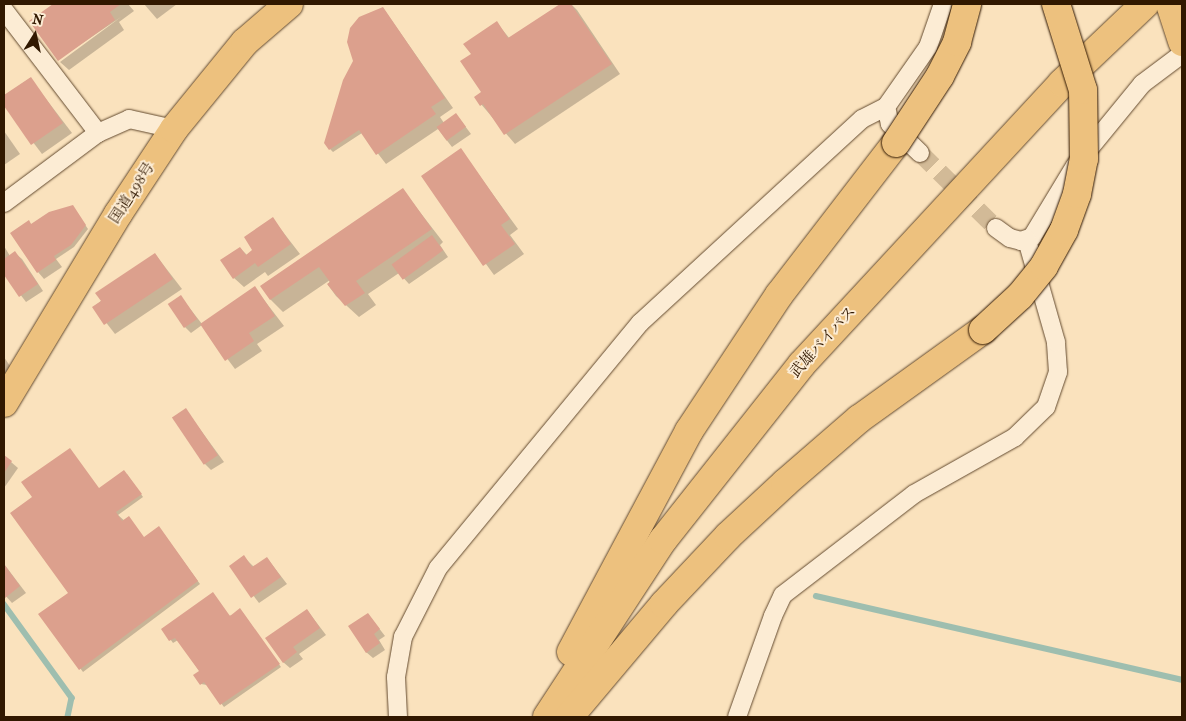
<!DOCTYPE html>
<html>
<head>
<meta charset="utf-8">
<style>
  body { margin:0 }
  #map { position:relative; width:1186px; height:721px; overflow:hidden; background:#fae2bd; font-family:"IM FELL French Canon","Noto Serif JP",serif }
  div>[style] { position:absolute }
  .shadow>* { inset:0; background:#0003 }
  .stream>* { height:5.5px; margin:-2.75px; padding:0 2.75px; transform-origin:2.75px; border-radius:2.75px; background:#9ebeaf }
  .building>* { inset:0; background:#dca08d; transform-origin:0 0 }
  .street-tunnel>* { height:18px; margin-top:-9px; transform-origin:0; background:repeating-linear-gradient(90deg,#d2ba97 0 18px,transparent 0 27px) }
  .roads { filter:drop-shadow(0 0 1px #634a2f) drop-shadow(0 0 1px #634a2f) }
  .street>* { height:18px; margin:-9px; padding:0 9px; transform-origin:9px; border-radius:9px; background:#fcecd4 }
  .highway>* { height:28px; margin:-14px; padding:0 14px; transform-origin:14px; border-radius:14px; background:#edc17e }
  .bridges { filter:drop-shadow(0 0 1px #311800) drop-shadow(0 0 1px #311800) }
  .highway-bridge>* { height:28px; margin:-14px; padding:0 14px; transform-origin:14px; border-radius:14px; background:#edc17e }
  span { translate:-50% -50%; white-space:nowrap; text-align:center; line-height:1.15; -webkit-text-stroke:4px #fcecd4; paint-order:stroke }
  .street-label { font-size:15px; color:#311800 }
  .frame { position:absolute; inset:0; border:5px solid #311800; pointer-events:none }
  .north { position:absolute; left:10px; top:10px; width:50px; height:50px; -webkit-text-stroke:4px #fcecd4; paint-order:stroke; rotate:10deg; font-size:14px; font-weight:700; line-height:20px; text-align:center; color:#311800 }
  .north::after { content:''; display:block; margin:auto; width:18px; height:22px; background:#311800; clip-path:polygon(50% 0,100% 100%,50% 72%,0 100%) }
</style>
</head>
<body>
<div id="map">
  <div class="shadow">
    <i style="clip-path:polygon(55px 4px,128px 4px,134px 11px,119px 22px,124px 30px,69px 70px,60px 62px,121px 17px,59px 59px,31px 22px)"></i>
    <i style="clip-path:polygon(144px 4px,177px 4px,157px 19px)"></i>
    <i style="clip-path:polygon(563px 4px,571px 4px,577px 10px,620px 74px,515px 144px,475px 97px,483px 92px,472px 54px,497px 23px,510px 39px)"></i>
    <i style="clip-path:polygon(383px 8px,453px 108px,440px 117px,444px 123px,456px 114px,471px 134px,452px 147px,438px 129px,386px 164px,362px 133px,333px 152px,330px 149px,355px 61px,348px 42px)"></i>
    <i style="clip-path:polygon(30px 78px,72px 133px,42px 154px,4px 104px,4px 96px)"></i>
    <i style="clip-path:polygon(4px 131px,20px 154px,4px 165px)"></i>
    <i style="clip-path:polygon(461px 150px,518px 229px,510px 235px,524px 254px,494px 275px,422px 176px)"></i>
    <i style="clip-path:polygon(403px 190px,443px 242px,440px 245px,448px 257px,409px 284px,399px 273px,368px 294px,376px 305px,359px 317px,336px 296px,328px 285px,330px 280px,283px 312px,271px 300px,261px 286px)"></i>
    <i style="clip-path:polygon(75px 210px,88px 229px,74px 247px,56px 259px,62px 267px,44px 279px,38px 272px,29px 222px,32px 225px)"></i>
    <i style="clip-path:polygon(273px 219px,300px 254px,268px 276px,265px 272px,244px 287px,234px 278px,240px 248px,247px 255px,254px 251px)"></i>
    <i style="clip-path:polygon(4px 246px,10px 256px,15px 253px,22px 259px,43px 291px,26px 302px,4px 273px)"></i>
    <i style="clip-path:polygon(155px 254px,182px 289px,115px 334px,94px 307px)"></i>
    <i style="clip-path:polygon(255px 288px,284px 326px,257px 344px,262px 351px,235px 369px,202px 325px,191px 333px,185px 327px,181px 297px,202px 324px)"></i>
    <i style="clip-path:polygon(4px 357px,14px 372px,4px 378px)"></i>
    <i style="clip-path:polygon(186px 410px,224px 462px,211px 470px,205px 464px)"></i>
    <i style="clip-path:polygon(4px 456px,18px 468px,4px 488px)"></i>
    <i style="clip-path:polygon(127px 474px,143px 497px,118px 515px,144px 538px,161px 530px,200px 584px,83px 672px,40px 614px,69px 593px,99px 489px)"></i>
    <i style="clip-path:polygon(244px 557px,254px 567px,267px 558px,287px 584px,259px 603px,231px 566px)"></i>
    <i style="clip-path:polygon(4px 564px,26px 593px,12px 603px,4px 594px)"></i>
    <i style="clip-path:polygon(307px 610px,326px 635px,299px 654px,303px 659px,290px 668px,283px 662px)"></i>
    <i style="clip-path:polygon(243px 613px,281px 667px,224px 707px,207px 685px,201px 684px,200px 672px,178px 640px,173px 643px,163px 629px)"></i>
    <i style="clip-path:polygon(368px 614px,385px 636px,379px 640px,385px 650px,373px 658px,366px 652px)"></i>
  </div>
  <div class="stream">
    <i style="left:816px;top:596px;width:376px;rotate:12.9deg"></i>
    <i style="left:4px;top:604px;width:116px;rotate:54.1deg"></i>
    <i style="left:72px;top:698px;width:19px;rotate:102deg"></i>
  </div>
  <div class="building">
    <i style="clip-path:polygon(53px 4px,121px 4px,110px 12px,115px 20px,58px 61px,29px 21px)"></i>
    <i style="clip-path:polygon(560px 4px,571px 4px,612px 64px,504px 135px,483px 104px,480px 106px,474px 97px,481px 92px,460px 61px,471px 54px,463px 44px,497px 21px,508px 38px)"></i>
    <i style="clip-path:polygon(383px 7px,445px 98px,431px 107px,436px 114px,376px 155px,359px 130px,329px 150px,324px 143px,343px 80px,353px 61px,347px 42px,350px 28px,359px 17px)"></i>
    <i style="clip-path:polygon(31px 77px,63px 123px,31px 145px,4px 106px,4px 95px)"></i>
    <i style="left:456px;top:113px;width:17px;height:24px;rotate:54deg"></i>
    <i style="clip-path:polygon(461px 148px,510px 219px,501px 225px,515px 244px,483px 266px,421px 176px)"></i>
    <i style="clip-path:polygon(403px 188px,432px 229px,356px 281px,365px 293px,345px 306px,327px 284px,330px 282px,319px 267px,270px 300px,260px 286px)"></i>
    <i style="clip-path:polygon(73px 205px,86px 225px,71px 245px,54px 256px,56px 260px,37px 273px,10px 233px,29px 220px,31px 224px,49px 212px)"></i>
    <i style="clip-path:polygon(273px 217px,291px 244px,258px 267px,255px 263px,233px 279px,220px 260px,240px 247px,246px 255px,252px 250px,244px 237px)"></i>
    <i style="left:432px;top:235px;width:19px;height:50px;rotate:54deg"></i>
    <i style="clip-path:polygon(15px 251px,38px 284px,19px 297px,4px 275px,4px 259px)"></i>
    <i style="clip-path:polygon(155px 253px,173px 279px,104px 325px,92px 307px,101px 301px,95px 293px)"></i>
    <i style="clip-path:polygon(255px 286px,275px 316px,249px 333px,254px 341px,225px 361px,200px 324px)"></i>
    <i style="left:181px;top:295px;width:29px;height:16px;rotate:56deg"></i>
    <i style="left:186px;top:408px;width:57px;height:17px;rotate:56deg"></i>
    <i style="clip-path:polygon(70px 448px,99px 488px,124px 470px,142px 494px,116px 512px,122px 521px,129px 516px,144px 537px,159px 526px,198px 581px,79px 670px,38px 614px,68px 593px,10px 513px,32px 497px,21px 482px)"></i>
    <i style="clip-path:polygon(4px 455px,12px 461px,4px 473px)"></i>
    <i style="clip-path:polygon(244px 555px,252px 567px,267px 557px,281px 577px,251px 598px,229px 566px)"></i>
    <i style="clip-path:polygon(4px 564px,20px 586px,5px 598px,4px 596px)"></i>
    <i style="clip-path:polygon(213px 592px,230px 616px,240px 608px,280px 664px,220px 705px,204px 682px,200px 685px,193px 675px,199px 671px,175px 638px,169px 641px,161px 629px)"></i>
    <i style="clip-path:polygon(307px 609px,320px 628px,293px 647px,297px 652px,283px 663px,265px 638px)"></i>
    <i style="clip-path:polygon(368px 613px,380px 629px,374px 634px,380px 643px,366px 653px,348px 626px)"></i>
  </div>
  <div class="street-tunnel">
    <i style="left:920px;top:153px;width:107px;rotate:44.6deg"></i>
  </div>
  <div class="roads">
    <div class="street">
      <i style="left:4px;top:10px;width:155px;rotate:52.6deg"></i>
      <i style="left:920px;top:153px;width:42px;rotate:-136deg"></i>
      <i style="left:890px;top:124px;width:17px;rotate:-103deg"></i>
      <i style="left:886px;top:107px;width:73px;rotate:-55deg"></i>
      <i style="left:928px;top:47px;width:46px;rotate:-70.8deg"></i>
      <i style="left:4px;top:203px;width:117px;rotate:-36.7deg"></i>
      <i style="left:98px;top:133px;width:34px;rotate:-24deg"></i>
      <i style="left:129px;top:119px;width:46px;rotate:12.5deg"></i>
      <i style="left:996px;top:228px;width:17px;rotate:36deg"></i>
      <i style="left:1010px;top:238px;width:11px;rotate:15deg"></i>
      <i style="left:1021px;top:241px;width:12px;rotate:-20deg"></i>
      <i style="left:1032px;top:237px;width:83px;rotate:-58.8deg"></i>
      <i style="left:1075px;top:166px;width:106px;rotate:-50.7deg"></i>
      <i style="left:1142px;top:84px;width:50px;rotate:-36.9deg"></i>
      <i style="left:398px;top:717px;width:40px;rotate:-92.9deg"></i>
      <i style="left:396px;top:677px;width:41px;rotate:-80.1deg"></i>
      <i style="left:403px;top:637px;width:77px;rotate:-63.1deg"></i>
      <i style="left:438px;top:568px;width:318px;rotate:-50.5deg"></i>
      <i style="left:640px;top:323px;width:301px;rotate:-42.6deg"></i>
      <i style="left:862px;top:119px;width:27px;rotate:-27deg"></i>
      <i style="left:737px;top:717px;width:107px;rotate:-70.4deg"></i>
      <i style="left:773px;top:616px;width:23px;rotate:-65deg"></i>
      <i style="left:783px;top:595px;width:165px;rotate:-37.6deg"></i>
      <i style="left:914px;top:494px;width:116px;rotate:-29.4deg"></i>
      <i style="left:1015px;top:437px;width:43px;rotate:-44.1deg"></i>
      <i style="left:1046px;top:407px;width:37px;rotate:-71deg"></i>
      <i style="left:1058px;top:372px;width:30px;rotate:-94deg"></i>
      <i style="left:1056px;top:342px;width:106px;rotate:-105.9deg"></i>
    </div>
    <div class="highway">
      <i style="left:1170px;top:4px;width:40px;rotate:72deg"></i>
      <i style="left:4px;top:403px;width:221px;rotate:-58.9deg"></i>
      <i style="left:118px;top:214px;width:102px;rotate:-56.6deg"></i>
      <i style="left:174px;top:129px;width:112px;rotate:-50.8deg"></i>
      <i style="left:245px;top:42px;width:58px;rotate:-40.8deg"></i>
      <i style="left:571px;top:652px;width:251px;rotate:-61.9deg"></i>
      <i style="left:689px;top:431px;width:163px;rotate:-56.5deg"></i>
      <i style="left:779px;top:295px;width:192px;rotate:-52.4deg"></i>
      <i style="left:547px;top:717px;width:212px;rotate:-56.8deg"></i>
      <i style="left:663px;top:540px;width:224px;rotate:-51.7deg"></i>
      <i style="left:802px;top:364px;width:383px;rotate:-47.2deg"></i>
      <i style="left:1062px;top:83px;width:115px;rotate:-43.6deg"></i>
      <i style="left:569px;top:717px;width:148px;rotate:-49.9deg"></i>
      <i style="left:664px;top:604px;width:93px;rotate:-46.7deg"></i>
      <i style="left:728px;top:536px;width:78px;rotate:-42.9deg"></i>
      <i style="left:785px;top:483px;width:98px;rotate:-40.9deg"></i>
      <i style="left:859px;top:419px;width:153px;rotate:-35.7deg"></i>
    </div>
  </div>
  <div class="bridges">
    <div class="highway-bridge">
      <i style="left:896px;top:143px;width:80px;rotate:-56.7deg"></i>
      <i style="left:940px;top:76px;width:38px;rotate:-63deg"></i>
      <i style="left:957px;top:42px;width:39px;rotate:-75deg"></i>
      <i style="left:983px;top:330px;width:50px;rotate:-42.6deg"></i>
      <i style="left:1020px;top:296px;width:38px;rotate:-51deg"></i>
      <i style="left:1044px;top:266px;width:41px;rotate:-60.9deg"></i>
      <i style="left:1064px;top:230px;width:38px;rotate:-70deg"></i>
      <i style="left:1077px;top:194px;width:36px;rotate:-79deg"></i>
      <i style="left:1084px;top:159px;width:69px;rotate:-90.8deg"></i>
      <i style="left:1083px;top:90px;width:90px;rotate:-107.4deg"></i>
    </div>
  </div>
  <div class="street-label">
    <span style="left:132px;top:193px;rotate:-57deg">国道498号</span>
    <span style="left:823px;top:342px;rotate:-48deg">武雄バイパス</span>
  </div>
  <div class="frame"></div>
  <div class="north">N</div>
</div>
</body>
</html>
